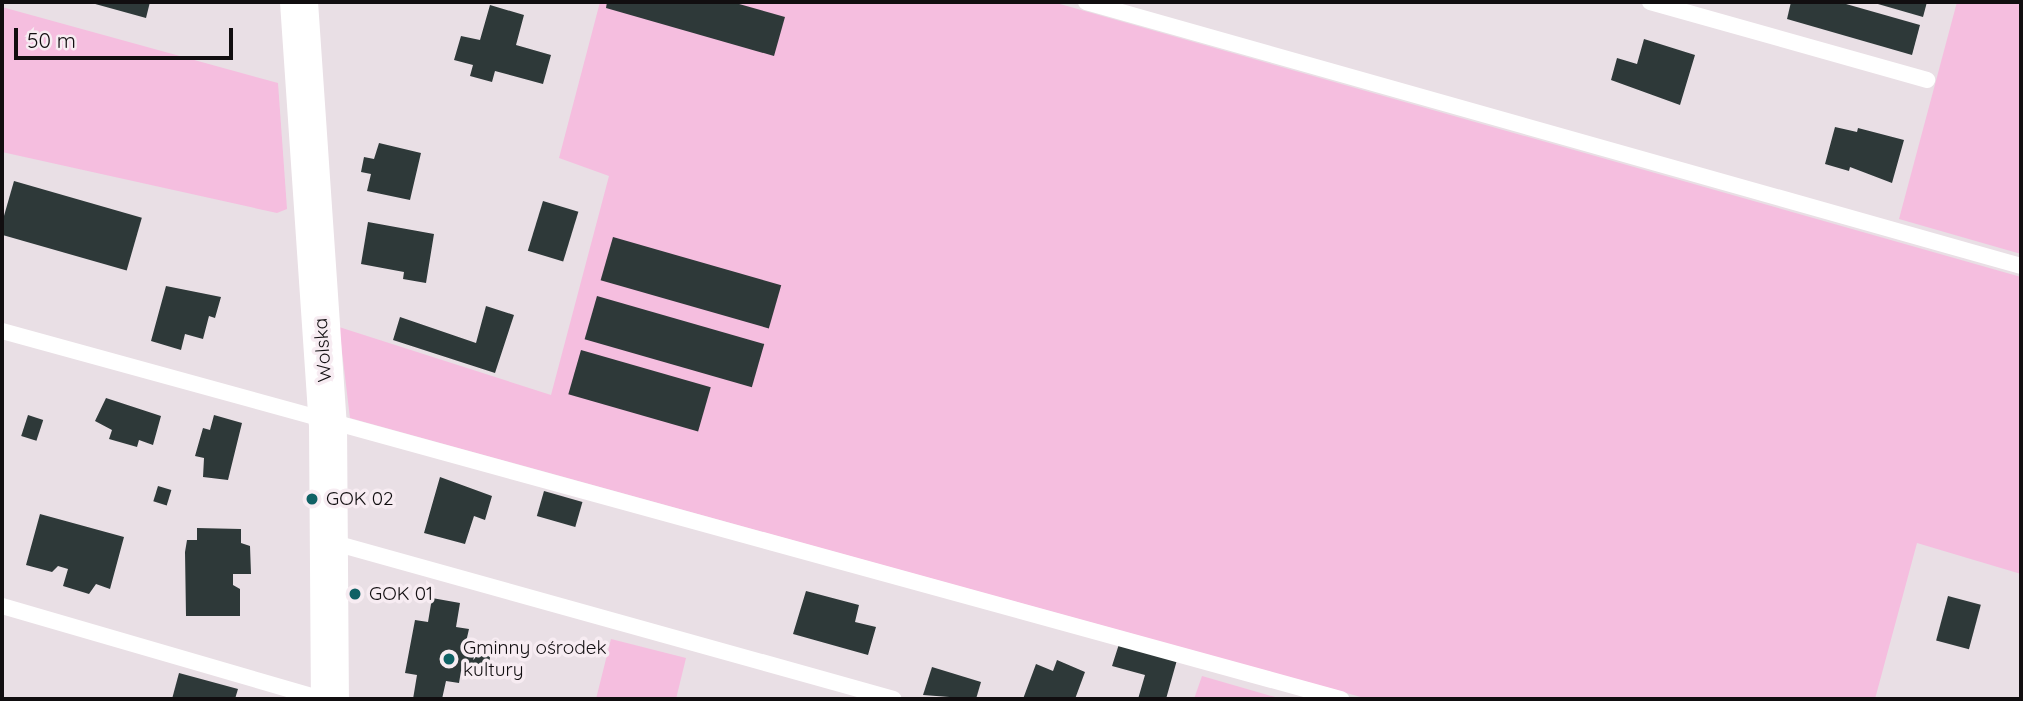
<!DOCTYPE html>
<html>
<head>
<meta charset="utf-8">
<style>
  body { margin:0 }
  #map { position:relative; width:2023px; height:701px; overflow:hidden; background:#e9dfe5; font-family:Quicksand,sans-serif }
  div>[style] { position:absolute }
  .green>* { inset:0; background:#f5bedf }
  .building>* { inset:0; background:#2e3939; transform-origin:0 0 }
  .lane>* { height:16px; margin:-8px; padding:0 8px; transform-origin:8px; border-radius:8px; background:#fff }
  .secondary>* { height:38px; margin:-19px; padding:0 19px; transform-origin:19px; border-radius:19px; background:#fff }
  .dots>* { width:19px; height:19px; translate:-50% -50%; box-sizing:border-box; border:4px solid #f7ecf2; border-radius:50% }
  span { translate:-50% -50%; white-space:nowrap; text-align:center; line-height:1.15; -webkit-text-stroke:7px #f7ecf2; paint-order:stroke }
  .street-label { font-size:19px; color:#110e10 }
  .poi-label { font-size:19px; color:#110e10 }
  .left { translate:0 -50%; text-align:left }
  .frame { position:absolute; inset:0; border:4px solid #110e10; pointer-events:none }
  .scale { position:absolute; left:14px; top:28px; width:219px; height:32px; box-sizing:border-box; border:4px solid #110e10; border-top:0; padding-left:9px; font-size:21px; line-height:24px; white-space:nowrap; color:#110e10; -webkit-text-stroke:5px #f7ecf2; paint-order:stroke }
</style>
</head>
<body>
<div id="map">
  <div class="green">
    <i style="clip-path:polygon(600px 2px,1053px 2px,2021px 277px,2021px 574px,1917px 543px,1875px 699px,1368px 699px,350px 418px,339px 327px,551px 395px,609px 176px,559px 158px)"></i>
    <i style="clip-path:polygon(1957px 2px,2021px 2px,2021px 254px,1899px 219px)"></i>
    <i style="clip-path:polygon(2px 7px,278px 83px,287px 209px,277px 213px,2px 152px)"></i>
    <i style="clip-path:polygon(611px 639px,686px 658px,676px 699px,596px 699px)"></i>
    <i style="clip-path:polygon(1202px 676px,1282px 699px,1194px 699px)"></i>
  </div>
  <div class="building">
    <i style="clip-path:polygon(88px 2px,150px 2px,146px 18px)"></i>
    <i style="clip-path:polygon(607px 2px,732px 2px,785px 17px,774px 56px,606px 8px)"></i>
    <i style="clip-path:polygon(1791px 2px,1839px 2px,1920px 25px,1912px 55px,1787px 19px)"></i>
    <i style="clip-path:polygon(1871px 2px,1927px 2px,1923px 17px)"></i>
    <i style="clip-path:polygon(490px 5px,524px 15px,516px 45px,551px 55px,543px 84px,495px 71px,492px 82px,470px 76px,473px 65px,454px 60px,461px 36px,480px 40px)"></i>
    <i style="clip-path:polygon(1644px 39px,1695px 55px,1680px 105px,1611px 80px,1617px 58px,1637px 64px)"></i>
    <i style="clip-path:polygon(1835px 127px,1857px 132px,1858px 128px,1904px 140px,1892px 183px,1850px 167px,1849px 171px,1825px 164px)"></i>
    <i style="clip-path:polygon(379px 143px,421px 153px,410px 200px,367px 191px,371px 174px,361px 172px,364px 157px,374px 159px)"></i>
    <i style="left:14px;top:181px;width:133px;height:55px;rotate:16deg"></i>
    <i style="left:543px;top:201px;width:37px;height:52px;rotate:17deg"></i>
    <i style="clip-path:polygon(368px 222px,434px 234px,426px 283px,403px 279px,404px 272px,361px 264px)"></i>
    <i style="left:613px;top:237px;width:175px;height:45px;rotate:16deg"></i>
    <i style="clip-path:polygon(166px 286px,221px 297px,215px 318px,209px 316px,203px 339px,185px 334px,181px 350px,151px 341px)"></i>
    <i style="left:597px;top:296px;width:174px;height:45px;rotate:16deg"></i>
    <i style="clip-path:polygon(486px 306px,514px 315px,495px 373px,393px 340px,400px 317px,476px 343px)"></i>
    <i style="left:581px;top:350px;width:135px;height:46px;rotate:16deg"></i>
    <i style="clip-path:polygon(106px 398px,161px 416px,153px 445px,139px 440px,137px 447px,109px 439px,112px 430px,95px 421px)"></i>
    <i style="left:28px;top:415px;width:16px;height:22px;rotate:18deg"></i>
    <i style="clip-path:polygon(214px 415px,242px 423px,228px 480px,203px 477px,204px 458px,195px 456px,203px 428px,210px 430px)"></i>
    <i style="clip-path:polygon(440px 477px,492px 496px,485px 520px,474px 516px,465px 544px,424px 533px)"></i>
    <i style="left:158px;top:486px;width:14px;height:16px;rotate:17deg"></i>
    <i style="left:544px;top:491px;width:40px;height:26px;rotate:16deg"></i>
    <i style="clip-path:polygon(40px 514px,124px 537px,110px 589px,96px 584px,89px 594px,63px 586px,68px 569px,58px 566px,52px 572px,26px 565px)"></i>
    <i style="clip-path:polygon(197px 528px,241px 529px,241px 543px,250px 546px,251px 574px,233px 574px,233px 585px,240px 589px,240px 616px,186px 616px,185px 552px,187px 540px,197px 540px)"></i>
    <i style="clip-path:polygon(806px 591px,859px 605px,855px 622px,876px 627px,868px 655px,793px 634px)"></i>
    <i style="left:1948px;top:596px;width:34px;height:46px;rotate:15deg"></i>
    <i style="clip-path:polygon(432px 598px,460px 603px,456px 627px,469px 629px,466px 642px,492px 646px,487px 675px,461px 671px,459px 683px,446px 681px,442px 699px,413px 699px,417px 675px,405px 673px,415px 620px,428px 622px)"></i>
    <i style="clip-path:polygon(1119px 644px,1177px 660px,1166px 699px,1138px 699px,1145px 675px,1112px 666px)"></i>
    <i style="clip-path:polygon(1057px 660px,1085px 672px,1075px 699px,1023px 699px,1036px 664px,1053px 671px)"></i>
    <i style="clip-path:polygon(932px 667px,981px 682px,976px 699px,923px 695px)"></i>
    <i style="clip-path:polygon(179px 673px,238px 689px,235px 699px,172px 699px)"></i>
  </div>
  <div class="lane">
    <i style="left:1086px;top:2px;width:972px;rotate:15.77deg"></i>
    <i style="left:1650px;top:2px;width:288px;rotate:15.7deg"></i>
    <i style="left:2px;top:331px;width:1389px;rotate:15.37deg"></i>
    <i style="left:331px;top:542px;width:584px;rotate:15.58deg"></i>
    <i style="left:2px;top:606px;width:333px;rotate:16.2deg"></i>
  </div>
  <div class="secondary">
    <i style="left:299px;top:2px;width:422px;rotate:86.1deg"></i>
    <i style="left:328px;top:423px;width:276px;rotate:89.6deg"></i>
  </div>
  <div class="dots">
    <i style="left:312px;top:499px;background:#106165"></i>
    <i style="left:355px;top:594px;background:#106165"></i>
    <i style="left:449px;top:659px;background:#106165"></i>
  </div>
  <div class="street-label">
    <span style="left:323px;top:350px;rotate:-94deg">Wolska</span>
  </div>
  <div class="poi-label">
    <span class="left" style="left:326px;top:499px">GOK 02</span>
    <span class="left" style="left:369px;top:594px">GOK 01</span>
    <span class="left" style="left:463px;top:659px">Gminny ośrodek<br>kultury</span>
  </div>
  <div class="frame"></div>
  <div class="scale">50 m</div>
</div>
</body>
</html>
